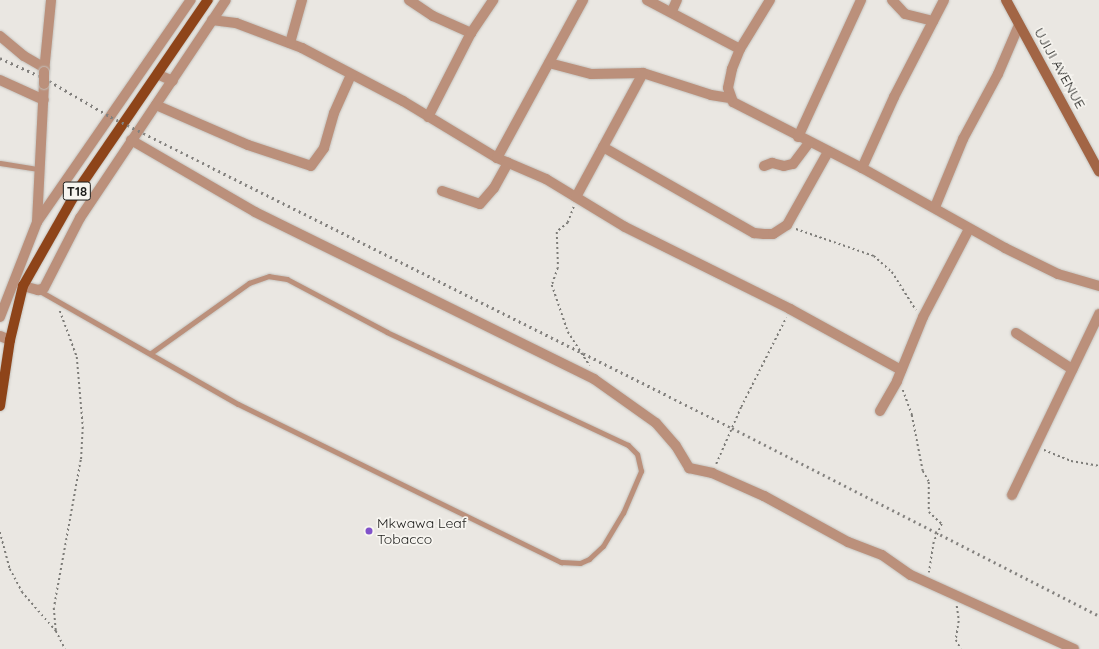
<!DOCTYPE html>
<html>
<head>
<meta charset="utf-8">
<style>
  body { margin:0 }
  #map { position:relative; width:1099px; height:649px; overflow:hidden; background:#eae7e2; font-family:Quicksand,sans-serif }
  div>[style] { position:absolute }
  .path>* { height:1.5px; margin-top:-0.75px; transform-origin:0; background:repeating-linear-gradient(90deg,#7e7d79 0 2px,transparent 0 5px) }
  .roads { filter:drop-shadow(0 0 1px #c5c3be) drop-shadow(0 0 1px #c5c3be) }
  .lane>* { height:5px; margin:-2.5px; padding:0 2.5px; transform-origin:2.5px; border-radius:2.5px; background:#bb907b }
  .street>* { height:10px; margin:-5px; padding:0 5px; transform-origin:5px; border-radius:5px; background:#bb907b }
  .secondary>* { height:10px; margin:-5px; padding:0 5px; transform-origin:5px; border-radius:5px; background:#a26545 }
  .primary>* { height:10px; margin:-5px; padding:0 5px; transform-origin:5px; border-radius:5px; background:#8e4419 }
  .rail>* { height:3px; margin-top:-1.5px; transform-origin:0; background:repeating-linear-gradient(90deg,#82807d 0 2px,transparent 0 6px) }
  .bridges { filter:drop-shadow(0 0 1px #c5c3be) drop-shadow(0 0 1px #c5c3be) }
  .street-bridge>* { height:10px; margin:-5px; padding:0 5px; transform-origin:5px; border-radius:5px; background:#bb907b }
  .dots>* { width:11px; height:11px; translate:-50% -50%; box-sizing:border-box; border:2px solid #f7f5f0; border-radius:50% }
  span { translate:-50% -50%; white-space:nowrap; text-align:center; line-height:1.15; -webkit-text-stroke:3.5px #f7f5f0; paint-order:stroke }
  .shield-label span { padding:1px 3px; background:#f7f5f0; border:1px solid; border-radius:3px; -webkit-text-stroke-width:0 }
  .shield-label { font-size:13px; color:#1e1e1c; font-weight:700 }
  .street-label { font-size:14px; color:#1e1e1c }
  .poi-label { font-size:14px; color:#1e1e1c }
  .left { translate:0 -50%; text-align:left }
</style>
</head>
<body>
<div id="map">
  <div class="path">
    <i style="left:574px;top:207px;width:17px;rotate:111deg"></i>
    <i style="left:568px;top:223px;width:14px;rotate:141deg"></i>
    <i style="left:557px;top:232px;width:36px;rotate:88deg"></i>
    <i style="left:558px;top:268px;width:18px;rotate:109deg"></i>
    <i style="left:552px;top:285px;width:50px;rotate:71.2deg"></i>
    <i style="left:568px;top:332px;width:40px;rotate:57.1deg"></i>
    <i style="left:796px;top:229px;width:83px;rotate:19.1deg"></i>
    <i style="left:874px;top:256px;width:24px;rotate:42deg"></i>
    <i style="left:892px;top:272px;width:45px;rotate:57.7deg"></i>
    <i style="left:60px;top:311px;width:49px;rotate:69.7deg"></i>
    <i style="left:77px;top:357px;width:70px;rotate:85.1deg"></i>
    <i style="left:83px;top:427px;width:33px;rotate:93deg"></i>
    <i style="left:81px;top:460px;width:150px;rotate:100.3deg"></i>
    <i style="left:54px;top:608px;width:23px;rotate:85deg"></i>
    <i style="left:56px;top:631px;width:20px;rotate:63deg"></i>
    <i style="left:903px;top:390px;width:27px;rotate:70deg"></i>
    <i style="left:912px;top:415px;width:57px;rotate:78.9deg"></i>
    <i style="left:923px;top:471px;width:13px;rotate:61deg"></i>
    <i style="left:929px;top:482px;width:30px;rotate:90deg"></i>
    <i style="left:929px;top:512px;width:18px;rotate:43deg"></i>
    <i style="left:942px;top:524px;width:20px;rotate:114deg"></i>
    <i style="left:934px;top:542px;width:31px;rotate:99deg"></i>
    <i style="left:1044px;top:450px;width:29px;rotate:22deg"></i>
    <i style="left:1071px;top:461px;width:28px;rotate:10deg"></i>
    <i style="left:716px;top:464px;width:62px;rotate:-66.3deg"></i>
    <i style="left:741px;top:407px;width:100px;rotate:-63.2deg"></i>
    <i style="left:0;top:532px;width:38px;rotate:75deg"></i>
    <i style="left:10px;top:569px;width:26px;rotate:62deg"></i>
    <i style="left:22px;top:592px;width:52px;rotate:48.9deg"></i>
    <i style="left:957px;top:606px;width:15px;rotate:82deg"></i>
    <i style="left:959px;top:621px;width:19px;rotate:99deg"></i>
    <i style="left:956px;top:640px;width:10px;rotate:61deg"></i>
  </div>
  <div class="roads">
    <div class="lane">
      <i style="left:0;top:163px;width:39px;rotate:9deg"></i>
      <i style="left:38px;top:290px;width:230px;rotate:29.7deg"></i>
      <i style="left:238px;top:404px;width:360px;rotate:26.1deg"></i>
      <i style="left:561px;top:562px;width:19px;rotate:3deg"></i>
      <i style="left:580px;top:563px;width:10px;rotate:-24deg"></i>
      <i style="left:589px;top:559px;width:19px;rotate:-43deg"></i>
      <i style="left:603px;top:546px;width:39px;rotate:-59deg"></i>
      <i style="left:623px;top:513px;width:46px;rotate:-66.8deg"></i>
      <i style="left:641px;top:471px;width:17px;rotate:-103deg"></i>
      <i style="left:637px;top:454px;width:13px;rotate:-135deg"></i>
      <i style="left:628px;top:445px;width:266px;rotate:-154.9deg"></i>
      <i style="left:387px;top:332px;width:113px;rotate:-152.1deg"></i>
      <i style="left:287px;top:279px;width:18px;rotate:-171deg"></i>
      <i style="left:269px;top:276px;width:21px;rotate:161deg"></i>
      <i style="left:249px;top:283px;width:120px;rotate:144.5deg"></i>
    </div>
    <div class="street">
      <i style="left:409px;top:0;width:29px;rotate:34deg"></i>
      <i style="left:433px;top:16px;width:42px;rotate:24.1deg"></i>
      <i style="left:647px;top:0;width:105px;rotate:27.8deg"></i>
      <i style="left:770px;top:0;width:57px;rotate:121.5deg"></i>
      <i style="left:740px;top:49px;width:22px;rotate:112deg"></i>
      <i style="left:732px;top:69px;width:19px;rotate:102deg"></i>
      <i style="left:728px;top:88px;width:15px;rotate:70deg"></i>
      <i style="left:733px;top:102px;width:145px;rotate:27.1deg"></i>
      <i style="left:862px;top:168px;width:164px;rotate:29.2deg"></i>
      <i style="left:1005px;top:248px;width:59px;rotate:26.1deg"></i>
      <i style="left:1058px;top:274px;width:43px;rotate:16.3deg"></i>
      <i style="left:892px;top:0;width:19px;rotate:47deg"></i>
      <i style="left:905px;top:14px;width:29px;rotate:14deg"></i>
      <i style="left:672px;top:11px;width:12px;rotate:-66deg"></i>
      <i style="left:212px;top:20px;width:24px;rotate:7deg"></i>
      <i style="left:236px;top:23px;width:71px;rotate:20.7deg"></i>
      <i style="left:302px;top:48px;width:114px;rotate:27.7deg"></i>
      <i style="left:403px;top:101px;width:110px;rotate:31.2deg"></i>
      <i style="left:497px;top:158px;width:53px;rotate:23.2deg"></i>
      <i style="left:546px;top:179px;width:92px;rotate:31.3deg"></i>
      <i style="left:625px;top:227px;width:184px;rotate:26.4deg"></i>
      <i style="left:790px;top:309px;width:127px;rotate:28.8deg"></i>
      <i style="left:0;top:36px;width:31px;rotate:40deg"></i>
      <i style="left:24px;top:56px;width:24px;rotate:30deg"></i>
      <i style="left:290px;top:43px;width:45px;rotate:-74.4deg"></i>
      <i style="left:549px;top:63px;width:43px;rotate:14.7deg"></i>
      <i style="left:591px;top:74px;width:52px;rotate:-1.1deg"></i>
      <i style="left:643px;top:73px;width:71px;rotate:17.9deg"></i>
      <i style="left:711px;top:95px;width:19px;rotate:9deg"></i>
      <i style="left:44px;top:72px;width:72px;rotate:-84.4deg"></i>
      <i style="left:159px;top:75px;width:15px;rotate:23deg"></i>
      <i style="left:0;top:80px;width:48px;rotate:24.4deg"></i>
      <i style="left:156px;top:105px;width:100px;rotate:23.5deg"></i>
      <i style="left:248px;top:145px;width:66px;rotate:18.4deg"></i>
      <i style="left:311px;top:166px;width:22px;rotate:-54deg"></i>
      <i style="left:324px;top:148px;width:36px;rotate:-74deg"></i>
      <i style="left:334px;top:113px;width:42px;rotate:-65.9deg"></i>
      <i style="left:428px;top:117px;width:94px;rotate:-62.9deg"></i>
      <i style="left:471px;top:33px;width:40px;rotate:-56deg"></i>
      <i style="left:798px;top:137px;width:151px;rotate:-65.3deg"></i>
      <i style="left:131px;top:140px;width:143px;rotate:30.1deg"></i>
      <i style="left:255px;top:212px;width:378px;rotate:26.2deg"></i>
      <i style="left:594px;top:379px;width:76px;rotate:35.4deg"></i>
      <i style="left:656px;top:423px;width:30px;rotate:49deg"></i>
      <i style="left:676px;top:446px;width:26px;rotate:59deg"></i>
      <i style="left:689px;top:468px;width:24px;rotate:12deg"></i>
      <i style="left:712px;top:473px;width:57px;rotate:23.9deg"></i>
      <i style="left:764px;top:496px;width:96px;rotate:28.7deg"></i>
      <i style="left:848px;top:542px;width:36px;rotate:21deg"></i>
      <i style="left:882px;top:555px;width:35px;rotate:35deg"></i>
      <i style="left:911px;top:575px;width:179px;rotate:24.4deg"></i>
      <i style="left:603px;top:147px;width:174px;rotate:29.7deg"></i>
      <i style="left:754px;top:233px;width:10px;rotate:6deg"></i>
      <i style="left:764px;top:234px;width:9px"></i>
      <i style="left:773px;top:234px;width:17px;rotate:-33deg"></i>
      <i style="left:787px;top:225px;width:84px;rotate:-60.7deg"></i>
      <i style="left:497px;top:158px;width:180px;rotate:-61.4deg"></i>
      <i style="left:764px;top:166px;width:9px;rotate:-21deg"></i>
      <i style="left:772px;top:163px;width:12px;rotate:14deg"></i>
      <i style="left:784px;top:166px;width:9px;rotate:-13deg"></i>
      <i style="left:793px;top:164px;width:26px;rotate:-53deg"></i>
      <i style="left:862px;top:168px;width:78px;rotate:-65.7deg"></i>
      <i style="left:894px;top:97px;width:109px;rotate:-62.7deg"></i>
      <i style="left:442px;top:191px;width:40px;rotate:18.9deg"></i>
      <i style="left:480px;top:204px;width:21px;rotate:-49deg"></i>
      <i style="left:494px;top:188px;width:29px;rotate:-61deg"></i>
      <i style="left:576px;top:197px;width:141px;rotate:-61.6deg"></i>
      <i style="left:935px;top:207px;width:74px;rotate:-67.6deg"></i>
      <i style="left:963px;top:139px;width:74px;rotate:-61.7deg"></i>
      <i style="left:998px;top:74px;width:53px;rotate:-66.8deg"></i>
      <i style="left:37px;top:222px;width:270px;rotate:-55.3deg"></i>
      <i style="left:23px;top:286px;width:16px;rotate:15deg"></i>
      <i style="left:38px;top:290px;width:6px;rotate:-18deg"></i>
      <i style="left:44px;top:288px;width:79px;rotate:-62.8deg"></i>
      <i style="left:80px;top:218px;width:262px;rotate:-56.2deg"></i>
      <i style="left:0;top:317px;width:102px;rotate:-68.7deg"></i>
      <i style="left:37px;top:222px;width:138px;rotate:-87.1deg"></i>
      <i style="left:1016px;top:333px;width:67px;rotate:32.7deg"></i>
      <i style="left:0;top:336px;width:11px;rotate:22deg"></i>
      <i style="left:880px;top:411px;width:34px;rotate:-60deg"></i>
      <i style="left:897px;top:381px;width:69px;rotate:-67.9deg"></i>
      <i style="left:923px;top:317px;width:99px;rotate:-62.4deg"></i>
      <i style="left:1012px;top:495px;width:201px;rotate:-64.3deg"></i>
    </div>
    <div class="secondary">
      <i style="left:1006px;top:0;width:195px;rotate:61.5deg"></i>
    </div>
    <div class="primary">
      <i style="left:0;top:406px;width:67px;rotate:-81.4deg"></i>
      <i style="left:10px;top:340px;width:56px;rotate:-76.5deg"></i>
      <i style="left:23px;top:286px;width:109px;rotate:-60.4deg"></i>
      <i style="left:77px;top:191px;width:232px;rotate:-55.6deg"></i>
    </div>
  </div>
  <div class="rail">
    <i style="left:0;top:58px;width:48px;rotate:24.4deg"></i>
    <i style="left:44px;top:78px;width:78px;rotate:30.2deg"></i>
    <i style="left:111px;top:117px;width:695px;rotate:26.6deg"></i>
    <i style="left:732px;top:428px;width:412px;rotate:27.1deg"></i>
  </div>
  <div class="bridges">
    <div class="street-bridge">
      <i style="left:44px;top:84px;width:12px;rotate:-90deg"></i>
    </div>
  </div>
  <div class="dots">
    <i style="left:369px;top:531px;background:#8052ca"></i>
  </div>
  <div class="shield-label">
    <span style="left:77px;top:191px">T18</span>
  </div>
  <div class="street-label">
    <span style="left:1060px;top:68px;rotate:61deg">UJIJI AVENUE</span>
  </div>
  <div class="poi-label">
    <span class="left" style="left:377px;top:531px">Mkwawa Leaf<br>Tobacco</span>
  </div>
</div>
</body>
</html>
